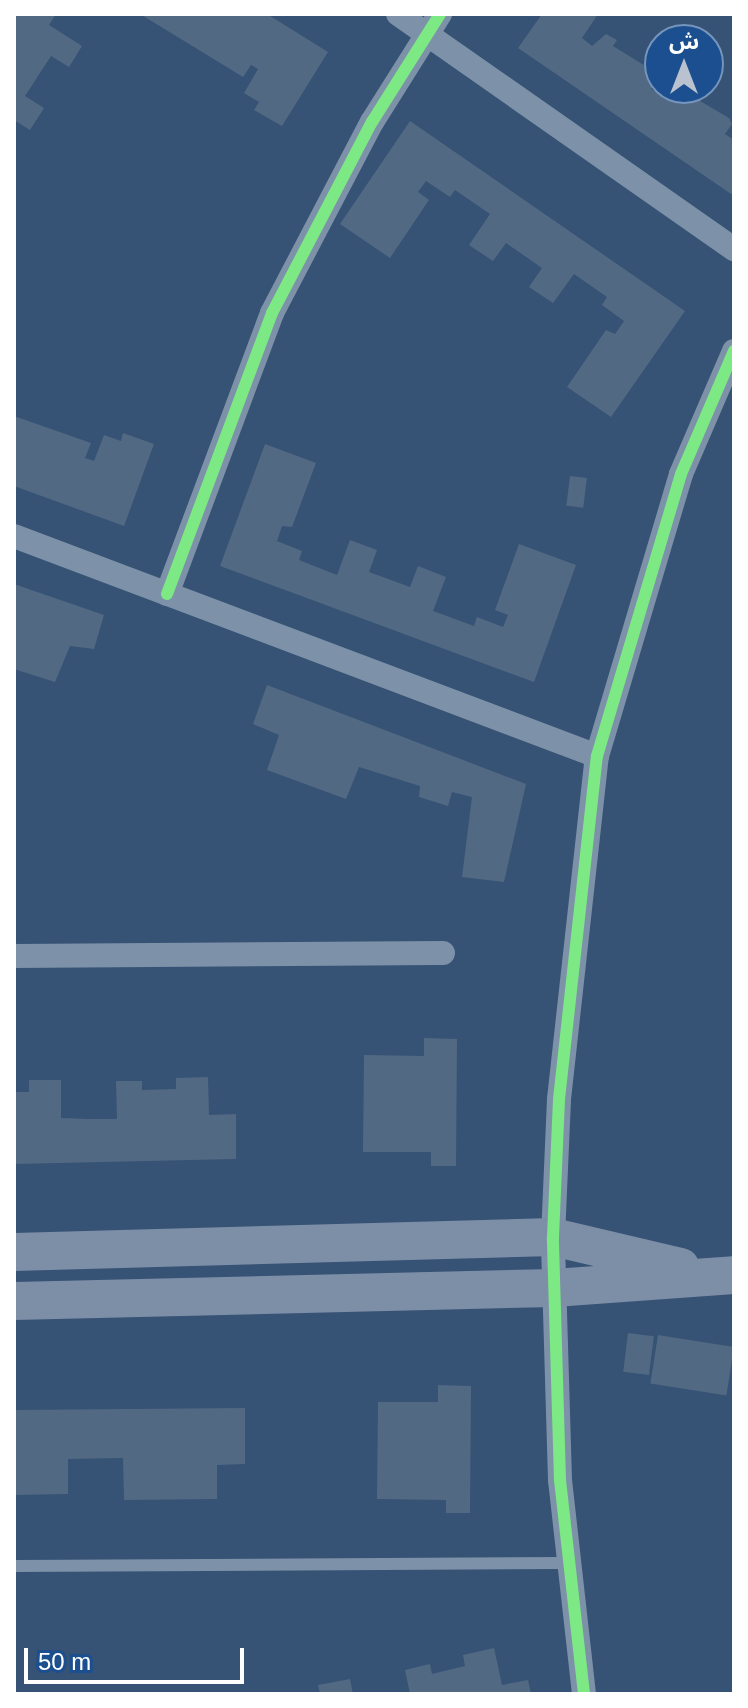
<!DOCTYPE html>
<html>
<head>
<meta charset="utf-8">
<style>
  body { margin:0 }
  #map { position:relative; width:748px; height:1708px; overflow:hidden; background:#365274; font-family:Helvetica,"Noto Sans Arabic",sans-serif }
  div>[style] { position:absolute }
  .building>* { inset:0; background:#526984; transform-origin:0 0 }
  .lane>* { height:12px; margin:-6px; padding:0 6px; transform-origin:6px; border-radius:6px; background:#7d92a8 }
  .street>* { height:24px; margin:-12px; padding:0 12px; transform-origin:12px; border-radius:12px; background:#7d92a8 }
  .primary>* { height:38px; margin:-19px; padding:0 19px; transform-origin:19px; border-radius:19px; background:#7d8ea7 }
  .cycleway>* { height:12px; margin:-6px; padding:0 6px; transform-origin:6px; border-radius:6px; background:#7ce984 }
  span { translate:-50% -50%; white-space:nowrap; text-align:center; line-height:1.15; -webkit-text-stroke:8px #1b4f8f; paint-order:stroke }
  .frame { position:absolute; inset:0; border:16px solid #fff; pointer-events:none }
  .north { position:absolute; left:644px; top:24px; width:80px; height:80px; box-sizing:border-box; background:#1b4f8f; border:2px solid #7695bc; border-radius:50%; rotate:0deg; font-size:22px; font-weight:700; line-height:32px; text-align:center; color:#fff }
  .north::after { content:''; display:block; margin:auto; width:28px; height:36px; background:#b9c2ce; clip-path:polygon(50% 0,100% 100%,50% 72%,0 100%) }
  .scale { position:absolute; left:24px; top:1648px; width:220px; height:36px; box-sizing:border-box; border:4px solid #fff; border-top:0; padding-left:10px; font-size:24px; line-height:28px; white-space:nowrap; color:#fff; -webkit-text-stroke:6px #1b4f8f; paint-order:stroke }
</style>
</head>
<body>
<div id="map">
  <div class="building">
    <i style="clip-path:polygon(14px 14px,56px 14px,49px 25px,82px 46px,69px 67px,51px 56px,25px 96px,44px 108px,30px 130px,14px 120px)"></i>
    <i style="clip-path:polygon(140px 14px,267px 14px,328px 52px,282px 126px,254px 110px,259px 102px,244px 93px,258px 69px,251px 65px,243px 77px)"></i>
    <i style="clip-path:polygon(542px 14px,598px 14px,582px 38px,592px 46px,606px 34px,617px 40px,613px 46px,660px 75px,651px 89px,664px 96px,678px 88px,729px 118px,732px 124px,725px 134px,734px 140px,734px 196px,518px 48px)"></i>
    <i style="clip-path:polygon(410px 121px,685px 311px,611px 417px,567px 387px,606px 330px,615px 334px,624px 321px,602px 305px,607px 297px,574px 274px,553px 303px,529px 287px,542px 268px,506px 243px,493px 261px,469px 245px,490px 214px,455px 190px,450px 197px,426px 181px,418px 192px,429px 200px,390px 258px,340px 224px)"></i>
    <i style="clip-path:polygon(14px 416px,91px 443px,85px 458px,94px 461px,104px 435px,121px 441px,123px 433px,154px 444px,124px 526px,14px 486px)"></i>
    <i style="clip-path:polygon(265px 444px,316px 463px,292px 527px,282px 526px,277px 541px,302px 551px,299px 560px,337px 575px,350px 540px,377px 550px,369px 572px,410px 587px,418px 566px,446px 577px,433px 611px,474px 626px,477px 617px,503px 627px,508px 615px,495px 610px,519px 544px,576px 565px,534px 682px,220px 566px)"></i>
    <i style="left:570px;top:476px;width:17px;height:30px;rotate:7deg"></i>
    <i style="clip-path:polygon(14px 584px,104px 615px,94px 649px,70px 646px,55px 682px,14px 669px)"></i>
    <i style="clip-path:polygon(267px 685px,526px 784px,504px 882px,462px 877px,472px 797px,452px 792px,448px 806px,419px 797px,420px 786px,359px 767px,346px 799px,267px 770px,279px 735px,253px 724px)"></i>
    <i style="clip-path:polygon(424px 1038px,457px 1039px,456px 1166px,431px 1166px,431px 1152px,363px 1152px,364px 1055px,424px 1056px)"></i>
    <i style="clip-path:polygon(208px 1077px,209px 1115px,236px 1114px,236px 1159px,14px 1164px,14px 1092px,29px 1092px,29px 1080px,61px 1080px,61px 1118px,88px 1119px,117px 1119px,116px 1081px,142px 1081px,142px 1090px,176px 1089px,176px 1078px)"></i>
    <i style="left:628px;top:1333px;width:26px;height:39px;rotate:7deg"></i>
    <i style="left:658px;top:1335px;width:77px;height:49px;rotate:9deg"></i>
    <i style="clip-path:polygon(438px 1385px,471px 1386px,470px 1513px,446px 1513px,446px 1500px,377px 1499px,378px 1402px,438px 1402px)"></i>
    <i style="clip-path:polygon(245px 1408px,245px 1464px,217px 1465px,217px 1499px,124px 1500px,123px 1458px,68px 1459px,68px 1494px,14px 1495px,14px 1410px)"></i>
    <i style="clip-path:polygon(494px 1648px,502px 1685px,528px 1680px,531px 1694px,410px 1694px,405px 1670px,430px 1664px,432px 1674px,465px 1666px,463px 1655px)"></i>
    <i style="clip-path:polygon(350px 1679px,353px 1694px,320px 1694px,318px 1685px)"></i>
  </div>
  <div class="lane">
    <i style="left:14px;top:1566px;width:553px;rotate:-0.31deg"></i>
  </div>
  <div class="street">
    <i style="left:398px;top:14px;width:410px;rotate:35deg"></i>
    <i style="left:14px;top:536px;width:623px;rotate:20.67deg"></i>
    <i style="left:167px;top:594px;width:300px;rotate:-69.5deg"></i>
    <i style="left:272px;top:313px;width:216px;rotate:-62.4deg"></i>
    <i style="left:372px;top:122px;width:128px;rotate:-57.8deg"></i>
    <i style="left:14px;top:956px;width:429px;rotate:-0.4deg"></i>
    <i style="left:584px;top:1694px;width:215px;rotate:-96.4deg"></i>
    <i style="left:560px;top:1480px;width:243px;rotate:-91.7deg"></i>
    <i style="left:553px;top:1237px;width:138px;rotate:-87.5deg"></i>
    <i style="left:559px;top:1099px;width:345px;rotate:-83.7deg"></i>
    <i style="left:597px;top:756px;width:294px;rotate:-73.4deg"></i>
    <i style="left:681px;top:474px;width:134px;rotate:-66.7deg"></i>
  </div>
  <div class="primary">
    <i style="left:14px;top:1252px;width:539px;rotate:-1.59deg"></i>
    <i style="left:553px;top:1237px;width:131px;rotate:13.2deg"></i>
    <i style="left:14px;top:1301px;width:540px;rotate:-1.38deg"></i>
    <i style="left:554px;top:1288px;width:180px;rotate:-4.1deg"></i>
  </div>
  <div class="cycleway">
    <i style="left:167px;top:594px;width:300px;rotate:-69.5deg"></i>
    <i style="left:272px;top:313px;width:216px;rotate:-62.4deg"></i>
    <i style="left:372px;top:122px;width:128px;rotate:-57.8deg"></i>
    <i style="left:584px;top:1694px;width:215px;rotate:-96.4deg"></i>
    <i style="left:560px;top:1480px;width:243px;rotate:-91.7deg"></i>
    <i style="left:553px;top:1237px;width:138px;rotate:-87.5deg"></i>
    <i style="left:559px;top:1099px;width:345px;rotate:-83.7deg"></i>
    <i style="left:597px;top:756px;width:294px;rotate:-73.4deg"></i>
    <i style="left:681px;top:474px;width:134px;rotate:-66.7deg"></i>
  </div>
  <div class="frame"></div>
  <div class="north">ش</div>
  <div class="scale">50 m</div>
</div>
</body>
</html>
